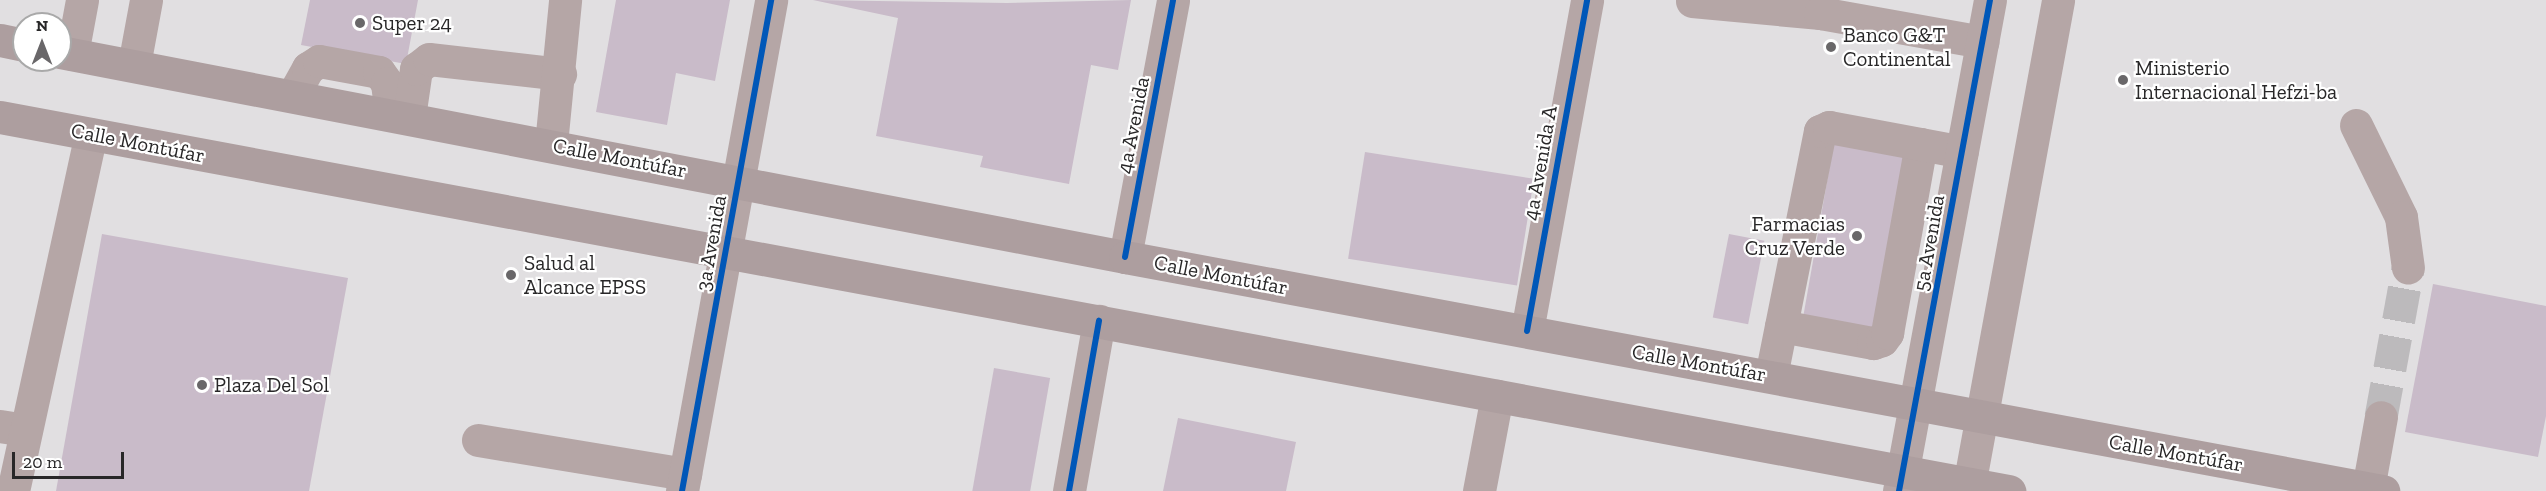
<!DOCTYPE html>
<html>
<head>
<meta charset="utf-8">
<style>
  body { margin:0 }
  #map { position:relative; width:2546px; height:491px; overflow:hidden; background:#e1dfe1; font-family:"Zilla Slab",serif }
  div>[style] { position:absolute }
  .building>* { inset:0; background:#c9bbc9; transform-origin:0 0 }
  .minor-tunnel>* { height:33px; margin-top:-16.5px; transform-origin:0; background:repeating-linear-gradient(90deg,#bcbabc 0 33px,transparent 0 49px) }
  .minor>* { height:33px; margin:-16.5px; padding:0 16.5px; transform-origin:16.5px; border-radius:16.5px; background:#b5a6a6 }
  .major>* { height:33px; margin:-16.5px; padding:0 16.5px; transform-origin:16.5px; border-radius:16.5px; background:#ad9e9f }
  .cycleway>* { height:6px; margin:-3px; padding:0 3px; transform-origin:3px; border-radius:3px; background:#0057b8 }
  .dots>* { width:16px; height:16px; translate:-50% -50%; box-sizing:border-box; border:3px solid #fff; border-radius:50% }
  span { translate:-50% -50%; white-space:nowrap; text-align:center; line-height:1.15; -webkit-text-stroke:4.5px #fff; paint-order:stroke }
  .poi-label { font-size:21px; color:#282728 }
  .left { translate:0 -50%; text-align:left }
  .right { translate:-100% -50%; text-align:right }
  .street-label { font-size:21px; color:#282728 }
  .north { position:absolute; left:12px; top:12px; width:60px; height:60px; box-sizing:border-box; background:#fff; border:2px solid #a9a9a9; border-radius:50%; rotate:0deg; font-size:16px; font-weight:700; line-height:24px; text-align:center; color:#282728 }
  .north::after { content:''; display:block; margin:auto; width:21px; height:27px; background:#696769; clip-path:polygon(50% 0,100% 100%,50% 72%,0 100%) }
  .scale { position:absolute; left:12px; top:452px; width:112px; height:27px; box-sizing:border-box; border:3px solid #282728; border-top:0; padding-left:8px; font-size:18px; line-height:21px; white-space:nowrap; color:#282728; -webkit-text-stroke:4px #fff; paint-order:stroke }
</style>
</head>
<body>
<div id="map">
  <div class="building">
    <i style="clip-path:polygon(310px 0,418px 0,406px 64px,301px 45px)"></i>
    <i style="clip-path:polygon(616px 0,730px 0,715px 81px,676px 73px,667px 125px,596px 112px)"></i>
    <i style="clip-path:polygon(813px 0,1007px 3px,1131px 0,1118px 70px,1091px 65px,1069px 184px,980px 167px,983px 156px,876px 136px,898px 18px)"></i>
    <i style="left:1834px;top:142px;width:79px;height:177px;rotate:10deg"></i>
    <i style="left:1365px;top:152px;width:171px;height:108px;rotate:9deg"></i>
    <i style="clip-path:polygon(102px 234px,348px 278px,309px 491px,56px 491px)"></i>
    <i style="left:1729px;top:234px;width:36px;height:85px;rotate:11deg"></i>
    <i style="clip-path:polygon(2433px 284px,2546px 306px,2546px 416px,2538px 457px,2405px 432px)"></i>
    <i style="left:994px;top:368px;width:57px;height:125px;rotate:10deg"></i>
    <i style="clip-path:polygon(1178px 418px,1296px 442px,1286px 491px,1163px 491px)"></i>
  </div>
  <div class="minor-tunnel">
    <i style="left:2381px;top:417px;width:151px;rotate:-79.7deg"></i>
  </div>
  <div class="minor">
    <i style="left:1692px;top:1px;width:129px;rotate:5.4deg"></i>
    <i style="left:1820px;top:13px;width:165px;rotate:10.1deg"></i>
    <i style="left:72px;top:54px;width:55px;rotate:-79.5deg"></i>
    <i style="left:134px;top:65px;width:66px;rotate:-79.5deg"></i>
    <i style="left:293px;top:95px;width:31px;rotate:-61deg"></i>
    <i style="left:308px;top:68px;width:13px;rotate:-32deg"></i>
    <i style="left:319px;top:61px;width:61px;rotate:10.4deg"></i>
    <i style="left:379px;top:72px;width:14px;rotate:54deg"></i>
    <i style="left:387px;top:83px;width:31px;rotate:83deg"></i>
    <i style="left:409px;top:117px;width:49px;rotate:-81.7deg"></i>
    <i style="left:416px;top:69px;width:16px;rotate:-38deg"></i>
    <i style="left:429px;top:59px;width:132px;rotate:6.5deg"></i>
    <i style="left:2356px;top:125px;width:102px;rotate:63.9deg"></i>
    <i style="left:2401px;top:217px;width:51px;rotate:82.2deg"></i>
    <i style="left:551px;top:144px;width:145px;rotate:-84.4deg"></i>
    <i style="left:1125px;top:257px;width:261px;rotate:-79.4deg"></i>
    <i style="left:1781px;top:326px;width:94px;rotate:10.5deg"></i>
    <i style="left:1873px;top:343px;width:9px;rotate:-18deg"></i>
    <i style="left:1882px;top:340px;width:9px;rotate:-54deg"></i>
    <i style="left:1887px;top:333px;width:192px;rotate:-79.8deg"></i>
    <i style="left:1527px;top:331px;width:336px;rotate:-79.7deg"></i>
    <i style="left:1771px;top:376px;width:250px;rotate:-78.7deg"></i>
    <i style="left:1820px;top:131px;width:10px;rotate:-24deg"></i>
    <i style="left:1829px;top:127px;width:135px;rotate:10.6deg"></i>
    <i style="left:0;top:426px;width:26px;rotate:9deg"></i>
    <i style="left:478px;top:440px;width:210px;rotate:9.3deg"></i>
    <i style="left:2368px;top:489px;width:73px;rotate:-79.8deg"></i>
    <i style="left:13px;top:491px;width:365px;rotate:-77.7deg"></i>
    <i style="left:682px;top:491px;width:499px;rotate:-79.7deg"></i>
    <i style="left:1069px;top:491px;width:173px;rotate:-80deg"></i>
    <i style="left:1479px;top:491px;width:97px;rotate:-79.3deg"></i>
    <i style="left:1899px;top:491px;width:499px;rotate:-79.5deg"></i>
    <i style="left:1968px;top:491px;width:499px;rotate:-79.6deg"></i>
  </div>
  <div class="major">
    <i style="left:0;top:40px;width:25px;rotate:12deg"></i>
    <i style="left:60px;top:52px;width:1085px;rotate:10.9deg"></i>
    <i style="left:1125px;top:257px;width:1280px;rotate:10.54deg"></i>
    <i style="left:0;top:117px;width:2044px;rotate:10.55deg"></i>
  </div>
  <div class="cycleway">
    <i style="left:1125px;top:257px;width:261px;rotate:-79.4deg"></i>
    <i style="left:1527px;top:331px;width:336px;rotate:-79.7deg"></i>
    <i style="left:682px;top:491px;width:499px;rotate:-79.7deg"></i>
    <i style="left:1069px;top:491px;width:173px;rotate:-80deg"></i>
    <i style="left:1899px;top:491px;width:499px;rotate:-79.5deg"></i>
  </div>
  <div class="dots">
    <i style="left:360px;top:23px;background:#696769"></i>
    <i style="left:1831px;top:47px;background:#696769"></i>
    <i style="left:2123px;top:80px;background:#696769"></i>
    <i style="left:1857px;top:236px;background:#696769"></i>
    <i style="left:511px;top:275px;background:#696769"></i>
    <i style="left:202px;top:385px;background:#696769"></i>
  </div>
  <div class="poi-label">
    <span class="left" style="left:372px;top:23px">Super 24</span>
    <span class="left" style="left:1843px;top:47px">Banco G&amp;T<br>Continental</span>
    <span class="left" style="left:2135px;top:80px">Ministerio<br>Internacional Hefzi-ba</span>
    <span class="right" style="left:1845px;top:236px">Farmacias<br>Cruz Verde</span>
    <span class="left" style="left:524px;top:275px">Salud al<br>Alcance EPSS</span>
    <span class="left" style="left:214px;top:385px">Plaza Del Sol</span>
  </div>
  <div class="street-label">
    <span style="left:1133px;top:125px;rotate:-79deg">4a Avenida</span>
    <span style="left:138px;top:143px;rotate:11deg">Calle Montúfar</span>
    <span style="left:620px;top:158px;rotate:11deg">Calle Montúfar</span>
    <span style="left:1540px;top:163px;rotate:-80deg">4a Avenida A</span>
    <span style="left:711px;top:243px;rotate:-80deg">3a Avenida</span>
    <span style="left:1929px;top:243px;rotate:-80deg">5a Avenida</span>
    <span style="left:1221px;top:275px;rotate:11deg">Calle Montúfar</span>
    <span style="left:1699px;top:363px;rotate:10deg">Calle Montúfar</span>
    <span style="left:2176px;top:453px;rotate:10deg">Calle Montúfar</span>
  </div>
  <div class="north">N</div>
  <div class="scale">20 m</div>
</div>
</body>
</html>
